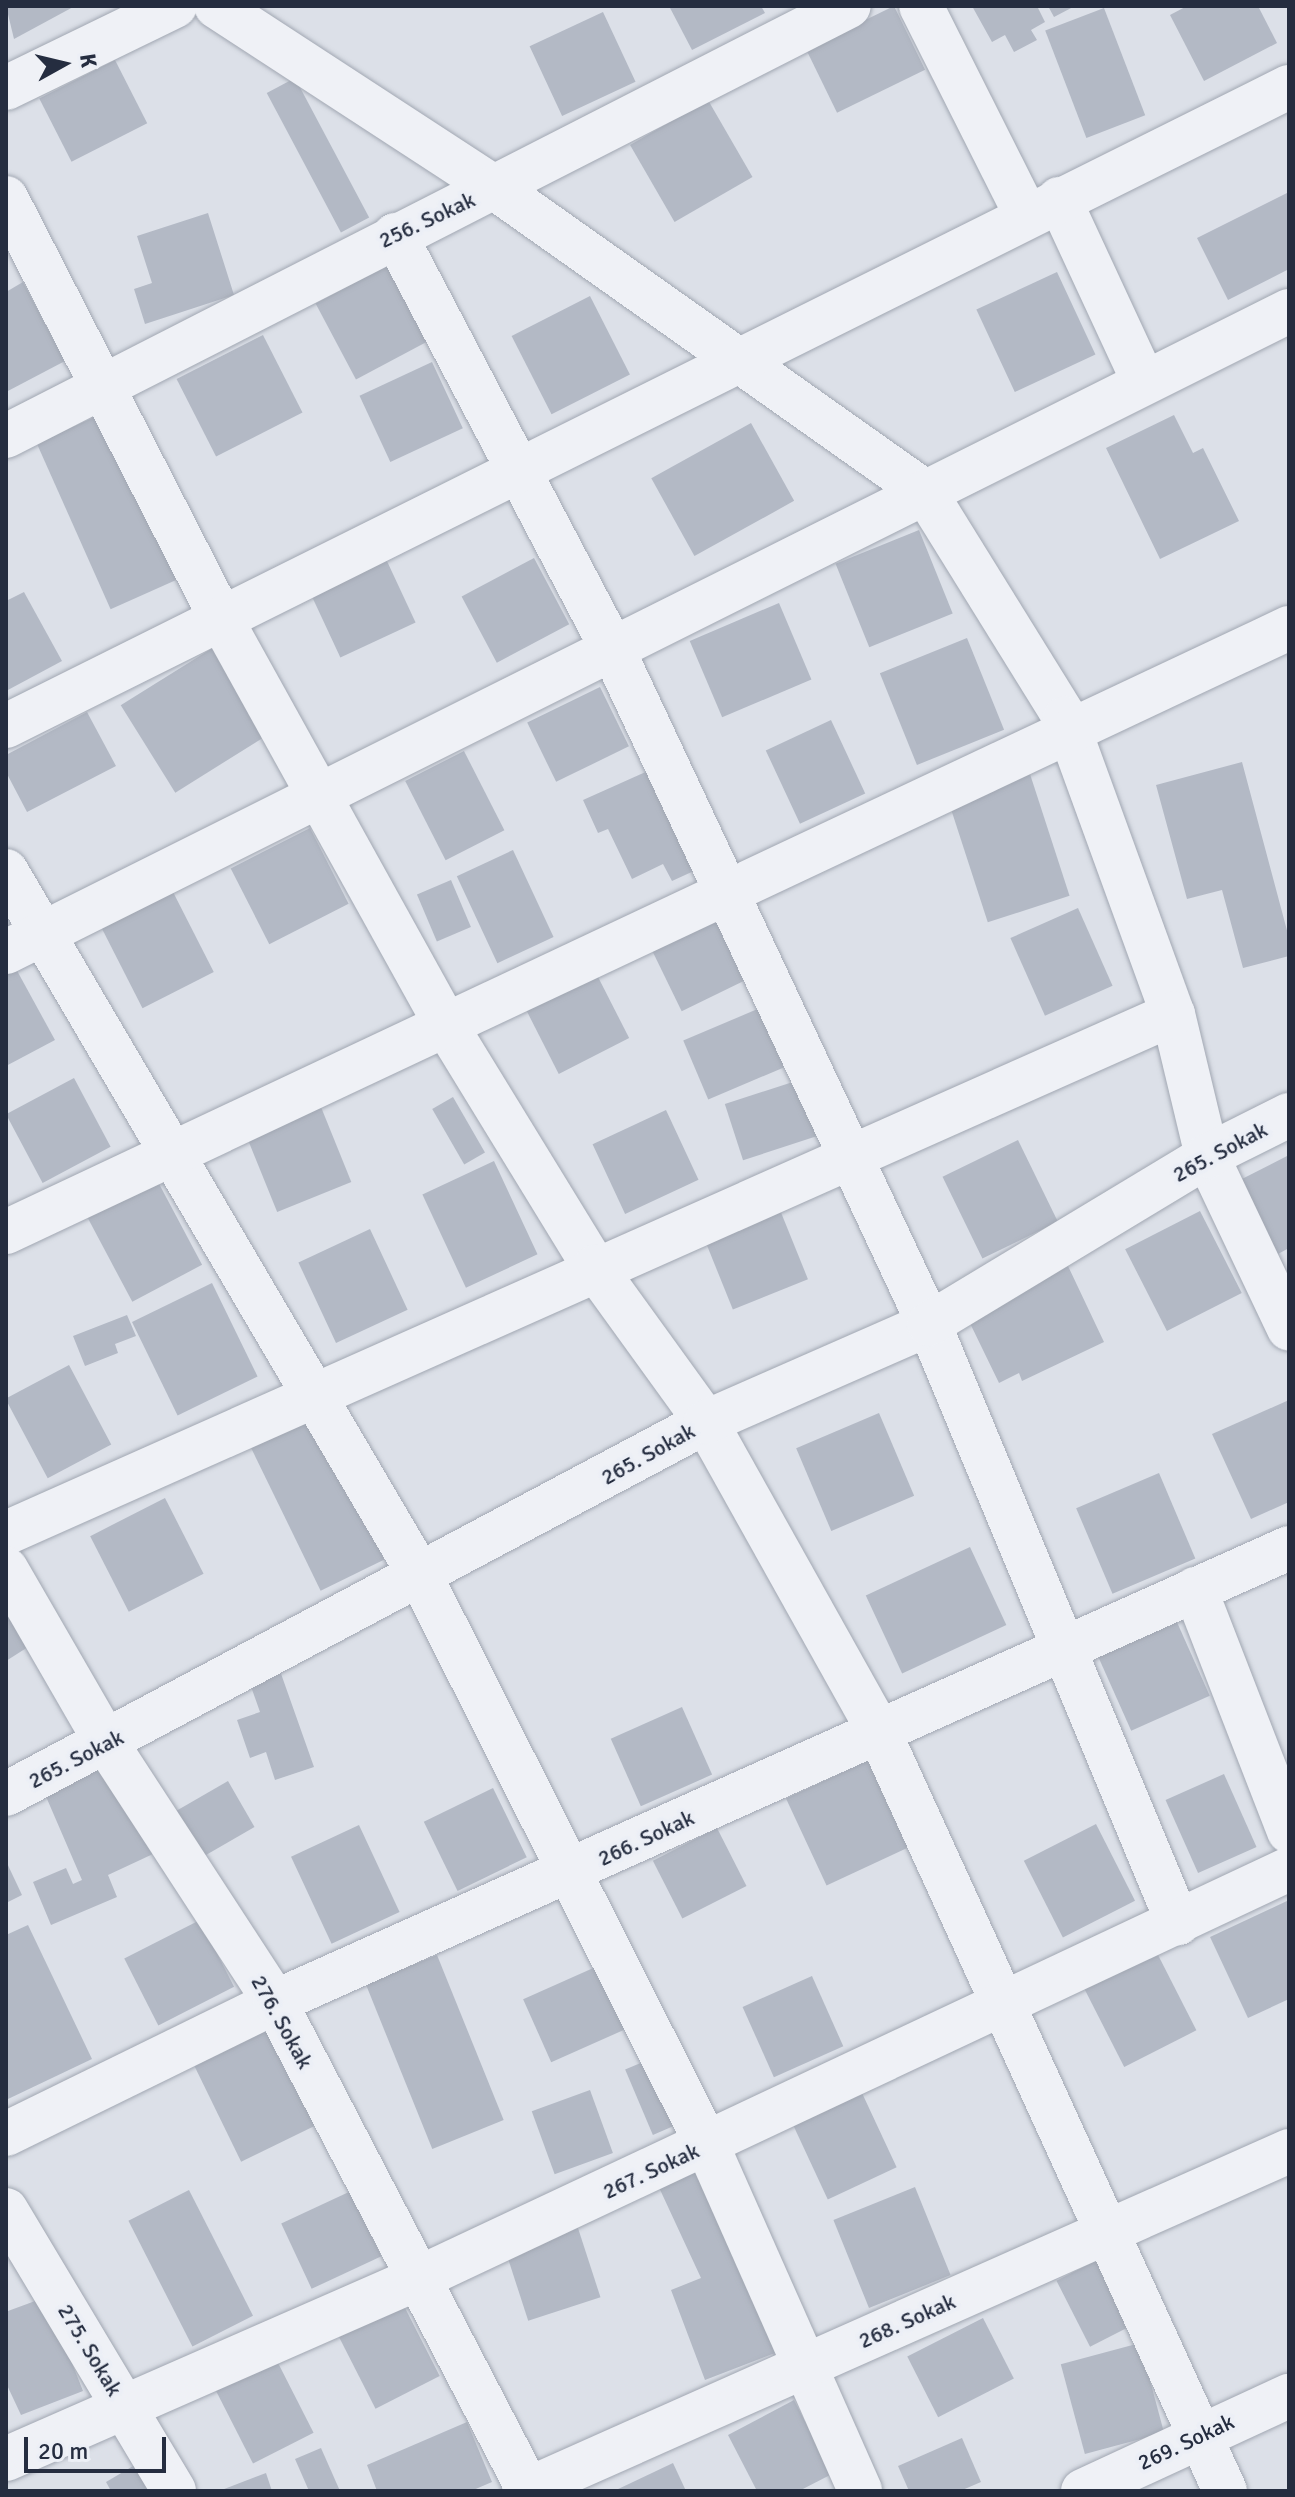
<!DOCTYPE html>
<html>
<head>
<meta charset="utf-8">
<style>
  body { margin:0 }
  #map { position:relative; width:1295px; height:2497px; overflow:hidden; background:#dce0e8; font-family:Signika,sans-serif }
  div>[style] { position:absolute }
  .building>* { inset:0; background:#b3b9c5; transform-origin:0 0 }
  .roads { filter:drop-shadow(0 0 2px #a1a7b2) drop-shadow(0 0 2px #a1a7b2) }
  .minor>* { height:44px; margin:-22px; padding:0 22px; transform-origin:22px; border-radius:22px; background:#eff1f6 }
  span { translate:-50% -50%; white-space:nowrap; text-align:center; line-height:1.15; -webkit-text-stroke:8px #eceff6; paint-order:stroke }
  .street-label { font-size:22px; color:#252d40 }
  .frame { position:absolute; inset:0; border:8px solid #252d40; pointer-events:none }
  .north { position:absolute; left:24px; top:24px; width:80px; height:80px; -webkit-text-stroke:6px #eceff6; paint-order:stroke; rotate:82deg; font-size:22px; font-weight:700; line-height:32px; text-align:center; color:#252d40 }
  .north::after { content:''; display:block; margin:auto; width:28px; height:36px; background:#252d40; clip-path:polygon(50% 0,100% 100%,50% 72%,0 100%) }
  .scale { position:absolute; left:24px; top:2437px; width:142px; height:36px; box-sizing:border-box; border:4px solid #252d40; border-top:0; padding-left:10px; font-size:24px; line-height:28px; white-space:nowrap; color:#252d40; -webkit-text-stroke:6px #eceff6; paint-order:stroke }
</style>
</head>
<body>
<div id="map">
  <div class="building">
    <i style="clip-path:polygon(6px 6px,75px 6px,14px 39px)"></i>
    <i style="clip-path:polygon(669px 6px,761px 6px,765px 13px,692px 50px)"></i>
    <i style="left:894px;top:6px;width:71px;height:98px;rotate:64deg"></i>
    <i style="clip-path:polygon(972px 6px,1037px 6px,1045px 22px,1031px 30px,1037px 40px,1014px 52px,1005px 35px,992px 42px)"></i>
    <i style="clip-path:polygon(1048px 6px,1075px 6px,1054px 17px)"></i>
    <i style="clip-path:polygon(1187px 6px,1258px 6px,1277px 43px,1204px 81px,1170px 15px)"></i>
    <i style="left:1104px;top:8px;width:115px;height:63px;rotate:69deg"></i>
    <i style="left:603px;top:12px;width:77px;height:81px;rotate:65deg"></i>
    <i style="left:115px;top:60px;width:71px;height:85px;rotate:63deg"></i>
    <i style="left:295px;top:78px;width:158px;height:32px;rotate:62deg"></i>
    <i style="left:708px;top:100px;width:89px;height:90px;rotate:60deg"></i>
    <i style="clip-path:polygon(1289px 192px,1289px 269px,1228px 300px,1197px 238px)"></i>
    <i style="clip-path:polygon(208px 213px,234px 295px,145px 324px,134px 289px,152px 283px,137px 236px)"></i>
    <i style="left:388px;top:265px;width:86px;height:82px;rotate:62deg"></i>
    <i style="left:1057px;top:272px;width:91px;height:89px;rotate:65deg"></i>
    <i style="clip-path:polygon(23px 282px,65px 361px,6px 392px,6px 292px)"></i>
    <i style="left:590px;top:296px;width:88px;height:88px;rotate:63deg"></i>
    <i style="left:263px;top:335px;width:87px;height:97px;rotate:63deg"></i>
    <i style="left:432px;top:362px;width:73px;height:80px;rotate:65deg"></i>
    <i style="left:106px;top:412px;width:182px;height:76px;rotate:66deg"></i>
    <i style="clip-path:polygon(1174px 415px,1193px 453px,1203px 448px,1239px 521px,1160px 559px,1106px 448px)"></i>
    <i style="left:751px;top:423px;width:89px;height:114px;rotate:61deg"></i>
    <i style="left:919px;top:530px;width:90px;height:90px;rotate:68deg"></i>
    <i style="left:534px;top:558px;width:75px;height:82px;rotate:62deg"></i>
    <i style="left:386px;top:559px;width:70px;height:83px;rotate:65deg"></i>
    <i style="clip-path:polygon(24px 592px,62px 661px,6px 691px,6px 601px)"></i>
    <i style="left:779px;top:603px;width:83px;height:97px;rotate:67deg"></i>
    <i style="left:967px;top:638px;width:99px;height:94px;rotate:68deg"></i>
    <i style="left:214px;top:647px;width:103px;height:110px;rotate:58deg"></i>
    <i style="left:600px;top:687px;width:66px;height:81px;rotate:64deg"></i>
    <i style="clip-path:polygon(87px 712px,116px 766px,27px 812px,6px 772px,6px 755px)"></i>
    <i style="left:831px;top:720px;width:81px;height:72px;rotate:65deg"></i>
    <i style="left:464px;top:751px;width:89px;height:66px;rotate:63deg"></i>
    <i style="clip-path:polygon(1242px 762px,1289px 938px,1289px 956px,1243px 968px,1222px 890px,1187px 899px,1156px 785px)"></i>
    <i style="clip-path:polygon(650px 770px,696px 870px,672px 881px,663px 864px,632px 879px,608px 829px,598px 833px,583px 800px)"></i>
    <i style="left:1030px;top:774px;width:128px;height:86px;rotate:72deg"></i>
    <i style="left:310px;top:828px;width:85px;height:89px;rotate:63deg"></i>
    <i style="left:513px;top:850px;width:96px;height:62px;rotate:65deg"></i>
    <i style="left:451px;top:880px;width:51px;height:37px;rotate:67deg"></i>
    <i style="left:172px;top:890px;width:92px;height:80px;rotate:63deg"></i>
    <i style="left:1078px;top:908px;width:85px;height:74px;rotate:66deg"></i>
    <i style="left:718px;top:910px;width:75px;height:77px;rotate:64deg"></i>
    <i style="clip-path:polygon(15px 967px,55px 1040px,6px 1066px,6px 972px)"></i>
    <i style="left:596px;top:973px;width:73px;height:79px;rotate:63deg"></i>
    <i style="left:767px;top:1005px;width:64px;height:91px;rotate:67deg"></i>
    <i style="left:74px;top:1078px;width:78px;height:77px;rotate:62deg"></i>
    <i style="left:799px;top:1080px;width:59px;height:78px;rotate:72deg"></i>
    <i style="left:453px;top:1097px;width:64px;height:24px;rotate:60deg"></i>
    <i style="left:321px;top:1107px;width:81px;height:80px;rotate:68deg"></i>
    <i style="left:666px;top:1110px;width:77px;height:81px;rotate:65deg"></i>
    <i style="left:1018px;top:1140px;width:91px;height:84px;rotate:64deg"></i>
    <i style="clip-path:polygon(1289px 1155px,1289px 1248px,1278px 1254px,1240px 1180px)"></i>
    <i style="left:494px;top:1161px;width:103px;height:79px;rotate:65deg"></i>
    <i style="left:157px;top:1180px;width:96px;height:79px;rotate:62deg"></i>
    <i style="left:778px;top:1205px;width:80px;height:81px;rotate:68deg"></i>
    <i style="left:1200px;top:1211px;width:92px;height:84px;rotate:63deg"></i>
    <i style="left:370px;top:1229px;width:89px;height:79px;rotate:65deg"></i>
    <i style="clip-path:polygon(1068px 1266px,1104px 1342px,1022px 1381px,1019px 1373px,999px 1383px,966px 1315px)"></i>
    <i style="left:212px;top:1283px;width:104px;height:89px;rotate:64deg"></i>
    <i style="clip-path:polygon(127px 1315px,136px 1336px,115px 1344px,118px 1353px,85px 1366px,73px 1336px)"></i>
    <i style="left:69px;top:1365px;width:90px;height:72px;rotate:62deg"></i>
    <i style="clip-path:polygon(1289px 1400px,1289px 1502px,1251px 1519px,1212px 1434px)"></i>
    <i style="left:313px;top:1413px;width:163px;height:71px;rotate:64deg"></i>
    <i style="left:879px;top:1413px;width:90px;height:90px;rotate:67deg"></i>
    <i style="left:1159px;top:1473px;width:93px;height:90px;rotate:67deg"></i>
    <i style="left:165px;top:1498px;width:85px;height:84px;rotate:63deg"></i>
    <i style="left:970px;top:1547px;width:86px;height:115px;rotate:65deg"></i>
    <i style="clip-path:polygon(6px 1611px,28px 1647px,6px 1661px)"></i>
    <i style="left:1176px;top:1620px;width:83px;height:86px;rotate:66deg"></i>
    <i style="clip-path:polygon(279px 1668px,314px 1767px,275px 1780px,266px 1752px,250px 1758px,237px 1720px,260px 1712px,248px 1678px)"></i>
    <i style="left:682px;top:1707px;width:74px;height:78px;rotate:66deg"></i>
    <i style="clip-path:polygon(111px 1755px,153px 1854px,108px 1875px,117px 1897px,51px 1925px,33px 1882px,66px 1868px,73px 1884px,82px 1880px,41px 1785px)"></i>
    <i style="left:873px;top:1758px;width:96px;height:96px;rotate:65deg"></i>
    <i style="left:1224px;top:1774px;width:80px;height:64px;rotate:66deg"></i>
    <i style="left:228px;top:1781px;width:53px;height:63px;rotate:60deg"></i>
    <i style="left:493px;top:1788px;width:77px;height:77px;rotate:64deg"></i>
    <i style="left:1096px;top:1824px;width:86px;height:81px;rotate:63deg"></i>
    <i style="left:359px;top:1825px;width:96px;height:75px;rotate:65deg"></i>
    <i style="left:717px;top:1828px;width:65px;height:72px;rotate:63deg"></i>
    <i style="clip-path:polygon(6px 1861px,22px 1895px,6px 1903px)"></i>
    <i style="clip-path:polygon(1289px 1900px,1289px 1999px,1248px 2018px,1210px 1937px)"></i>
    <i style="left:200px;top:1920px;width:75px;height:85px;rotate:63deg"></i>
    <i style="clip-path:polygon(28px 1925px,92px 2059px,8px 2099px,6px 1935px)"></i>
    <i style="left:1156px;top:1951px;width:89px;height:81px;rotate:63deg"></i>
    <i style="left:437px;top:1955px;width:178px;height:77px;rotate:68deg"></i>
    <i style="left:609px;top:1961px;width:69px;height:94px;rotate:66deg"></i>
    <i style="left:812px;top:1976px;width:77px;height:76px;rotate:66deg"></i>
    <i style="left:273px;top:2015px;width:118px;height:93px;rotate:64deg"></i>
    <i style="left:650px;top:2059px;width:71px;height:27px;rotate:67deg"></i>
    <i style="left:590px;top:2090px;width:67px;height:62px;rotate:70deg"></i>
    <i style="left:862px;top:2093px;width:82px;height:76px;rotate:65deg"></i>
    <i style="clip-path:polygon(702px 2163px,775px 2353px,705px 2380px,671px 2290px,701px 2278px,656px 2181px)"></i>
    <i style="left:915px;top:2187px;width:95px;height:88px;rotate:68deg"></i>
    <i style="left:189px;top:2190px;width:141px;height:68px;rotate:63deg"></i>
    <i style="left:351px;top:2191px;width:72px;height:77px;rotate:65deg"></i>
    <i style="left:577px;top:2225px;width:76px;height:76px;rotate:72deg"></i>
    <i style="left:1101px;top:2258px;width:74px;height:50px;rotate:63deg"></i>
    <i style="clip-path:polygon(46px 2297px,83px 2391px,21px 2415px,6px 2383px,6px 2306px,8px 2311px)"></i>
    <i style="left:402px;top:2302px;width:83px;height:72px;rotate:63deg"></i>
    <i style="left:983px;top:2318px;width:68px;height:85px;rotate:63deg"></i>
    <i style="left:1140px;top:2343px;width:93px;height:82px;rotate:75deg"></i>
    <i style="left:275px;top:2357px;width:85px;height:68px;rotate:63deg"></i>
    <i style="clip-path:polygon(794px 2400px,832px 2474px,799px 2491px,757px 2491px,728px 2435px)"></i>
    <i style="clip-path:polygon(467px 2422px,492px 2482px,471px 2491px,377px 2491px,367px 2465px)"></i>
    <i style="clip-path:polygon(962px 2438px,981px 2482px,960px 2491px,909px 2491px,898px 2466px)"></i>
    <i style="clip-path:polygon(321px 2448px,340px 2491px,309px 2491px,295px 2459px)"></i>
    <i style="clip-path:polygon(145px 2459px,164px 2491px,111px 2491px,106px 2482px)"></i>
    <i style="clip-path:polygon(673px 2463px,686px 2491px,614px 2491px)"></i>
    <i style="clip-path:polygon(266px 2473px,272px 2491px,219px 2491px)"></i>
  </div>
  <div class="roads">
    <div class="minor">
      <i style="left:216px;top:6px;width:333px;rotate:33.1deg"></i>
      <i style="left:495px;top:188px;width:527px;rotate:35.26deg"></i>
      <i style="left:925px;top:492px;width:266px;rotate:58.2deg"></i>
      <i style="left:1065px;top:718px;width:315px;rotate:70deg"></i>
      <i style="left:1173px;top:1014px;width:146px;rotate:76.5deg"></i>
      <i style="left:1207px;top:1156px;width:191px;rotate:64.6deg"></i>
      <i style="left:921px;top:6px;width:234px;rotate:63.3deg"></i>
      <i style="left:6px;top:88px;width:188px;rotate:-25.9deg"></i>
      <i style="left:6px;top:198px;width:473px;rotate:62.9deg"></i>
      <i style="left:221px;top:619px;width:466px;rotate:61deg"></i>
      <i style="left:447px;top:1027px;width:281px;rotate:58.5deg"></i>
      <i style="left:594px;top:1267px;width:191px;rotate:54.1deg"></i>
      <i style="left:706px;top:1422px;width:355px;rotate:60.8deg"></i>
      <i style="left:879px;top:1732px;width:834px;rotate:65.49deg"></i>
      <i style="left:1059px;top:199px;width:197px;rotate:65.1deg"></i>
      <i style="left:395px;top:235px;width:469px;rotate:62.3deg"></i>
      <i style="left:613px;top:650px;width:744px;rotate:64.88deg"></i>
      <i style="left:929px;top:1324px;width:649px;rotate:67.43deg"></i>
      <i style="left:6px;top:436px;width:946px;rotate:-27.03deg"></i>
      <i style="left:6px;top:726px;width:1433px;rotate:-26.48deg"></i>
      <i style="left:6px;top:871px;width:821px;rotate:59.56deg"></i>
      <i style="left:422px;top:1579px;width:634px;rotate:63.27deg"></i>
      <i style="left:707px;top:2145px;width:378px;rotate:66.1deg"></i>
      <i style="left:6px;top:952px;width:1434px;rotate:-26.55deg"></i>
      <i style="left:6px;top:1232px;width:1418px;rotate:-25.21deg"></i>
      <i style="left:6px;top:1533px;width:1277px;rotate:-23.98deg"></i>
      <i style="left:6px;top:1569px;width:202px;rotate:60deg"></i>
      <i style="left:107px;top:1744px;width:308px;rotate:56.9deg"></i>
      <i style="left:275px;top:2002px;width:551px;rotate:62.55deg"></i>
      <i style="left:1195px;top:1589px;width:260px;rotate:68.8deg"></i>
      <i style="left:6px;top:1794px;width:793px;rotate:-27.99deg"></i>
      <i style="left:706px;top:1422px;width:244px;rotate:-23.7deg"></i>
      <i style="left:929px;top:1324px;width:325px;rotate:-31.1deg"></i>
      <i style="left:1207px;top:1156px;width:92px;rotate:-26.6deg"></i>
      <i style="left:6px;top:2134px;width:300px;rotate:-26.1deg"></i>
      <i style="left:275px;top:2002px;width:1111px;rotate:-24.12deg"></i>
      <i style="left:6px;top:2210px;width:327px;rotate:59.1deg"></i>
      <i style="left:6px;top:2459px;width:449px;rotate:-23.7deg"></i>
      <i style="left:417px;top:2279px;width:964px;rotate:-25.18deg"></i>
      <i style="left:524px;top:2491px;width:837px;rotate:-23.96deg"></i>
      <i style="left:1083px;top:2491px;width:227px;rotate:-24.8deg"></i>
    </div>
  </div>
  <div class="street-label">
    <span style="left:427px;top:220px;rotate:-25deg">256. Sokak</span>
    <span style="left:1220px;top:1152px;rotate:-28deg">265. Sokak</span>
    <span style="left:648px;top:1454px;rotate:-29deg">265. Sokak</span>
    <span style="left:76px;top:1759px;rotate:-27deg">265. Sokak</span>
    <span style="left:646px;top:1838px;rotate:-25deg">266. Sokak</span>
    <span style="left:282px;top:2022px;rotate:61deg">276. Sokak</span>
    <span style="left:651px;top:2171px;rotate:-25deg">267. Sokak</span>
    <span style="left:907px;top:2321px;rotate:-24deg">268. Sokak</span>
    <span style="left:90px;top:2350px;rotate:59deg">275. Sokak</span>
    <span style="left:1186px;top:2442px;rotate:-25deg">269. Sokak</span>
  </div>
  <div class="frame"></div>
  <div class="north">K</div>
  <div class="scale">20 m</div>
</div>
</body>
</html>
